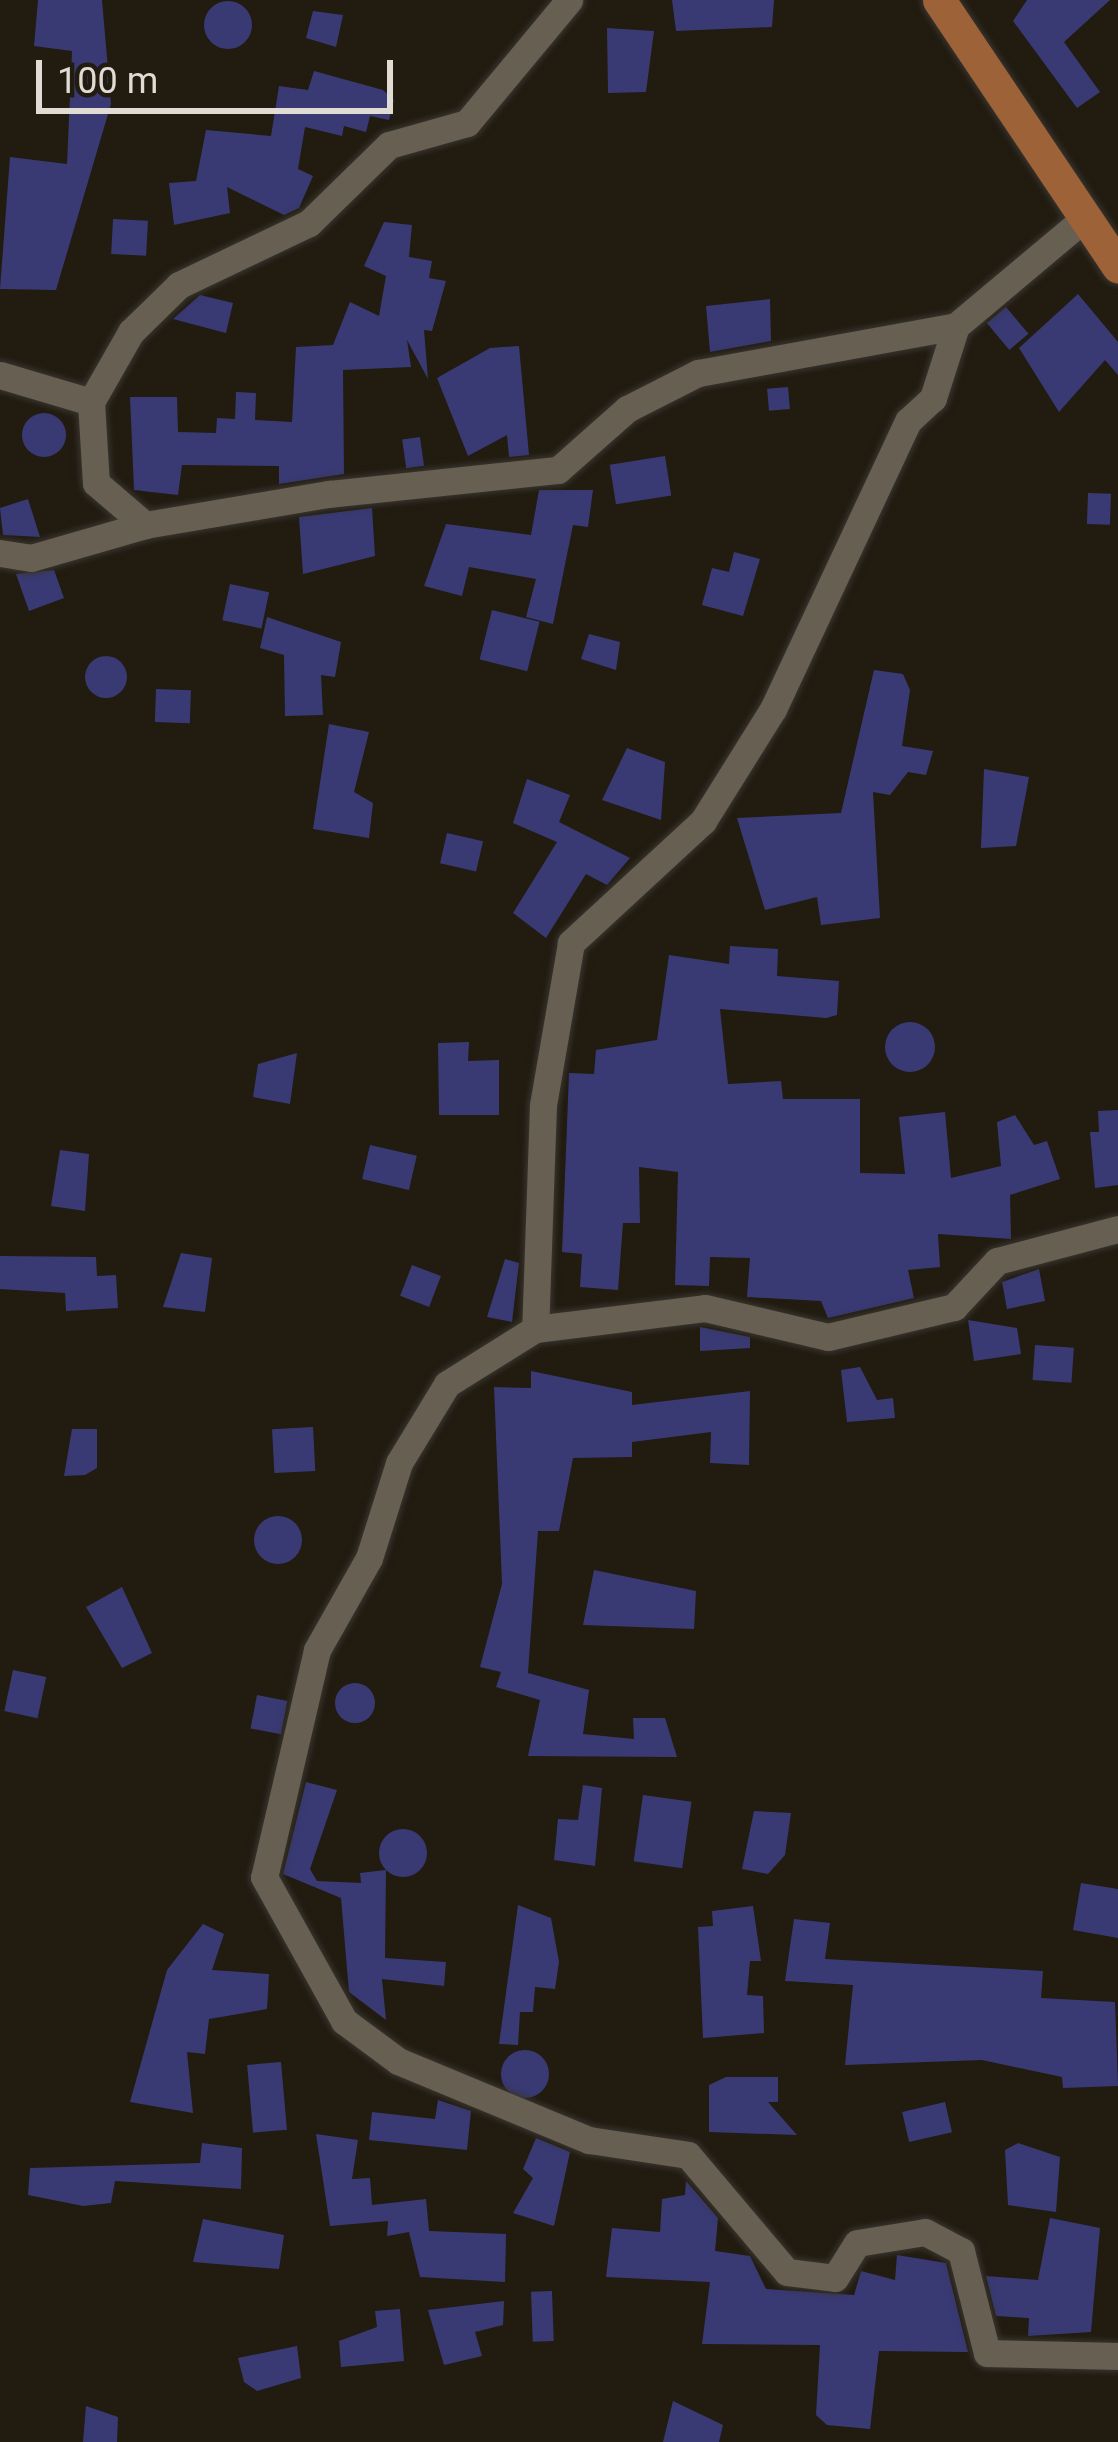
<!DOCTYPE html>
<html>
<head>
<meta charset="utf-8">
<style>
  body { margin:0 }
  #map { position:relative; width:1118px; height:2442px; overflow:hidden; background:#211b10; font-family:Roboto,sans-serif }
  div>[style] { position:absolute }
  .building>* { inset:0; background:#393a74; transform-origin:0 0 }
  .round { border-radius:50% }
  .roads { filter:drop-shadow(0 0 3px #39352f) drop-shadow(0 0 3px #39352f) }
  .minor>* { height:27px; margin:-13.5px; padding:0 13.5px; transform-origin:13.5px; border-radius:13.5px; background:#665f52 }
  .major>* { height:33px; margin:-16.5px; padding:0 16.5px; transform-origin:16.5px; border-radius:16.5px; background:#9d6238 }
  span { translate:-50% -50%; white-space:nowrap; text-align:center; line-height:1.15; -webkit-text-stroke:10px #211b10; paint-order:stroke }
  .scale { position:absolute; left:36px; top:60px; width:357px; height:54px; box-sizing:border-box; border:6px solid #e0dcd4; border-top:0; padding-left:15px; font-size:36px; line-height:42px; white-space:nowrap; color:#e0dcd4; -webkit-text-stroke:9px #211b10; paint-order:stroke }
</style>
</head>
<body>
<div id="map">
  <div class="building">
    <i style="clip-path:polygon(38px 0,102px 0,111px 104px,56px 290px,0 289px,10px 157px,67px 164px,72px 51px,34px 46px)"></i>
    <i style="clip-path:polygon(672px 0,774px 0,772px 27px,676px 31px)"></i>
    <i style="clip-path:polygon(1027px 0,1110px 0,1064px 42px,1100px 92px,1077px 108px,1013px 21px)"></i>
    <i class="round" style="left:204px;top:1px;width:48px;height:48px"></i>
    <i style="clip-path:polygon(313px 11px,343px 15px,336px 47px,306px 38px)"></i>
    <i style="clip-path:polygon(607px 28px,654px 31px,646px 92px,608px 93px)"></i>
    <i style="clip-path:polygon(314px 71px,383px 90px,394px 100px,389px 120px,370px 116px,366px 132px,344px 126px,342px 136px,305px 127px,298px 169px,313px 176px,299px 208px,284px 215px,227px 187px,230px 213px,174px 225px,169px 183px,196px 181px,206px 130px,271px 136px,279px 86px,308px 90px)"></i>
    <i style="left:113px;top:219px;width:35px;height:35px;rotate:3deg"></i>
    <i style="clip-path:polygon(384px 222px,412px 225px,409px 257px,432px 261px,429px 278px,446px 281px,432px 331px,424px 330px,428px 379px,407px 340px,411px 367px,343px 370px,344px 474px,279px 484px,279px 466px,182px 465px,178px 495px,134px 490px,130px 397px,177px 397px,178px 432px,216px 433px,217px 418px,235px 419px,236px 392px,256px 393px,255px 420px,292px 422px,296px 347px,333px 345px,350px 302px,379px 316px,386px 276px,364px 266px)"></i>
    <i style="clip-path:polygon(1078px 294px,1118px 342px,1118px 375px,1105px 360px,1059px 412px,1019px 348px)"></i>
    <i style="clip-path:polygon(200px 295px,233px 303px,226px 333px,173px 319px)"></i>
    <i style="clip-path:polygon(770px 299px,771px 341px,710px 352px,706px 306px)"></i>
    <i style="left:1006px;top:307px;width:35px;height:25px;rotate:50deg"></i>
    <i style="clip-path:polygon(519px 346px,529px 455px,509px 457px,507px 435px,468px 456px,437px 378px,490px 348px)"></i>
    <i style="left:788px;top:387px;width:22px;height:21px;rotate:85deg"></i>
    <i class="round" style="left:22px;top:413px;width:44px;height:44px"></i>
    <i style="left:420px;top:437px;width:29px;height:18px;rotate:82deg"></i>
    <i style="left:665px;top:456px;width:40px;height:56px;rotate:81deg"></i>
    <i style="clip-path:polygon(539px 490px,593px 490px,588px 527px,573px 525px,553px 624px,526px 617px,536px 579px,469px 567px,462px 596px,424px 586px,446px 524px,531px 535px)"></i>
    <i style="left:1088px;top:493px;width:23px;height:31px;rotate:2deg"></i>
    <i style="clip-path:polygon(28px 499px,40px 537px,3px 535px,0 508px)"></i>
    <i style="clip-path:polygon(372px 508px,375px 556px,303px 574px,299px 517px)"></i>
    <i style="clip-path:polygon(734px 552px,760px 559px,743px 616px,702px 605px,712px 568px,729px 572px)"></i>
    <i style="clip-path:polygon(54px 570px,64px 598px,29px 611px,16px 574px)"></i>
    <i style="left:230px;top:584px;width:40px;height:37px;rotate:12deg"></i>
    <i style="left:492px;top:610px;width:49px;height:51px;rotate:14deg"></i>
    <i style="clip-path:polygon(267px 617px,341px 642px,335px 677px,321px 675px,323px 715px,285px 716px,284px 655px,260px 648px)"></i>
    <i style="clip-path:polygon(589px 634px,620px 642px,616px 670px,581px 659px)"></i>
    <i class="round" style="left:85px;top:656px;width:42px;height:42px"></i>
    <i style="clip-path:polygon(874px 670px,903px 674px,910px 690px,902px 746px,933px 751px,926px 775px,908px 772px,890px 795px,873px 792px,880px 918px,821px 925px,817px 897px,765px 910px,737px 818px,841px 813px)"></i>
    <i style="left:156px;top:689px;width:35px;height:33px;rotate:2deg"></i>
    <i style="clip-path:polygon(329px 724px,369px 732px,354px 792px,373px 803px,369px 838px,313px 829px)"></i>
    <i style="clip-path:polygon(627px 748px,665px 762px,661px 820px,602px 800px)"></i>
    <i style="clip-path:polygon(984px 769px,1029px 777px,1016px 846px,981px 848px)"></i>
    <i style="clip-path:polygon(527px 779px,570px 795px,559px 822px,630px 858px,607px 885px,586px 874px,546px 938px,513px 913px,557px 842px,513px 823px)"></i>
    <i style="left:447px;top:833px;width:37px;height:31px;rotate:13deg"></i>
    <i style="clip-path:polygon(730px 946px,778px 949px,777px 976px,839px 981px,837px 1015px,826px 1018px,720px 1009px,728px 1084px,781px 1081px,783px 1099px,860px 1099px,860px 1173px,905px 1174px,899px 1117px,945px 1112px,951px 1178px,1001px 1166px,997px 1122px,1015px 1115px,1034px 1145px,1047px 1141px,1060px 1179px,1010px 1195px,1011px 1239px,938px 1234px,940px 1267px,908px 1270px,914px 1298px,828px 1318px,821px 1301px,747px 1297px,750px 1258px,710px 1257px,709px 1286px,675px 1285px,678px 1172px,639px 1167px,640px 1223px,623px 1223px,618px 1290px,580px 1287px,582px 1254px,562px 1252px,569px 1073px,594px 1074px,596px 1050px,657px 1040px,669px 955px,729px 964px)"></i>
    <i class="round" style="left:885px;top:1022px;width:50px;height:50px"></i>
    <i style="clip-path:polygon(469px 1042px,468px 1061px,499px 1060px,499px 1115px,439px 1115px,438px 1043px)"></i>
    <i style="clip-path:polygon(297px 1053px,290px 1104px,253px 1097px,258px 1064px)"></i>
    <i style="clip-path:polygon(1118px 1110px,1118px 1185px,1095px 1188px,1090px 1132px,1099px 1132px,1098px 1111px)"></i>
    <i style="left:370px;top:1145px;width:48px;height:35px;rotate:13deg"></i>
    <i style="clip-path:polygon(60px 1150px,89px 1154px,85px 1211px,51px 1206px)"></i>
    <i style="clip-path:polygon(181px 1253px,212px 1258px,205px 1312px,163px 1307px)"></i>
    <i style="clip-path:polygon(0 1256px,96px 1257px,97px 1276px,116px 1275px,118px 1308px,66px 1311px,65px 1293px,0 1289px)"></i>
    <i style="clip-path:polygon(505px 1259px,519px 1263px,512px 1322px,487px 1317px)"></i>
    <i style="left:412px;top:1265px;width:31px;height:33px;rotate:21deg"></i>
    <i style="clip-path:polygon(1039px 1269px,1045px 1301px,1007px 1309px,1002px 1282px)"></i>
    <i style="clip-path:polygon(968px 1320px,1017px 1328px,1021px 1354px,974px 1361px)"></i>
    <i style="clip-path:polygon(700px 1327px,750px 1337px,750px 1348px,700px 1351px)"></i>
    <i style="left:1035px;top:1345px;width:39px;height:35px;rotate:4deg"></i>
    <i style="clip-path:polygon(860px 1367px,877px 1400px,893px 1398px,895px 1418px,847px 1422px,841px 1370px)"></i>
    <i style="clip-path:polygon(531px 1371px,632px 1392px,632px 1405px,750px 1391px,749px 1465px,710px 1463px,711px 1432px,632px 1442px,632px 1457px,573px 1458px,559px 1531px,538px 1531px,528px 1673px,589px 1690px,583px 1734px,634px 1739px,633px 1718px,665px 1718px,677px 1757px,528px 1756px,540px 1700px,496px 1687px,501px 1672px,480px 1667px,502px 1584px,494px 1387px,531px 1388px)"></i>
    <i style="left:313px;top:1427px;width:44px;height:41px;rotate:87deg"></i>
    <i style="clip-path:polygon(72px 1429px,97px 1429px,97px 1468px,85px 1475px,64px 1476px)"></i>
    <i class="round" style="left:254px;top:1516px;width:48px;height:48px"></i>
    <i style="clip-path:polygon(594px 1570px,696px 1591px,694px 1629px,583px 1625px)"></i>
    <i style="clip-path:polygon(122px 1587px,152px 1653px,122px 1668px,86px 1607px)"></i>
    <i style="left:13px;top:1670px;width:34px;height:42px;rotate:12deg"></i>
    <i class="round" style="left:335px;top:1683px;width:40px;height:40px"></i>
    <i style="left:257px;top:1695px;width:31px;height:34px;rotate:11deg"></i>
    <i style="clip-path:polygon(306px 1782px,337px 1790px,310px 1869px,317px 1881px,361px 1883px,360px 1873px,386px 1870px,385px 1958px,446px 1962px,444px 1986px,382px 1979px,386px 2020px,349px 1992px,341px 1898px,283px 1874px)"></i>
    <i style="clip-path:polygon(583px 1785px,602px 1788px,595px 1866px,554px 1860px,558px 1819px,578px 1820px)"></i>
    <i style="left:643px;top:1795px;width:49px;height:67px;rotate:8deg"></i>
    <i style="clip-path:polygon(754px 1811px,791px 1813px,785px 1855px,768px 1874px,742px 1869px)"></i>
    <i class="round" style="left:379px;top:1829px;width:48px;height:48px"></i>
    <i style="clip-path:polygon(1081px 1883px,1118px 1889px,1118px 1938px,1073px 1930px)"></i>
    <i style="clip-path:polygon(518px 1905px,551px 1918px,559px 1962px,555px 1989px,535px 1987px,533px 2012px,520px 2012px,518px 2045px,499px 2044px)"></i>
    <i style="clip-path:polygon(753px 1906px,761px 1961px,750px 1961px,747px 1995px,763px 1996px,764px 2033px,703px 2038px,698px 1927px,713px 1926px,712px 1911px)"></i>
    <i style="clip-path:polygon(794px 1919px,830px 1923px,825px 1959px,1043px 1971px,1041px 1998px,1115px 2002px,1118px 2086px,1063px 2088px,1062px 2077px,982px 2060px,845px 2065px,853px 1985px,785px 1981px)"></i>
    <i style="clip-path:polygon(203px 1924px,224px 1934px,212px 1970px,269px 1974px,267px 2009px,209px 2019px,205px 2054px,187px 2052px,193px 2113px,130px 2102px,167px 1970px)"></i>
    <i class="round" style="left:501px;top:2050px;width:48px;height:48px"></i>
    <i style="left:281px;top:2062px;width:68px;height:34px;rotate:85deg"></i>
    <i style="clip-path:polygon(726px 2077px,778px 2077px,778px 2102px,768px 2102px,797px 2135px,709px 2132px,709px 2085px)"></i>
    <i style="clip-path:polygon(438px 2100px,471px 2111px,467px 2150px,369px 2140px,372px 2112px,435px 2119px)"></i>
    <i style="left:945px;top:2102px;width:31px;height:44px;rotate:77deg"></i>
    <i style="clip-path:polygon(316px 2134px,358px 2140px,352px 2179px,370px 2178px,372px 2205px,426px 2199px,429px 2231px,506px 2234px,505px 2282px,420px 2277px,409px 2232px,387px 2236px,388px 2221px,330px 2226px)"></i>
    <i style="clip-path:polygon(536px 2138px,570px 2152px,554px 2226px,513px 2213px,533px 2178px,523px 2169px)"></i>
    <i style="clip-path:polygon(202px 2143px,242px 2148px,241px 2189px,115px 2181px,111px 2203px,83px 2206px,28px 2195px,30px 2168px,200px 2163px)"></i>
    <i style="clip-path:polygon(1018px 2143px,1060px 2157px,1056px 2212px,1008px 2205px,1005px 2150px)"></i>
    <i style="clip-path:polygon(686px 2181px,718px 2218px,715px 2251px,750px 2256px,766px 2289px,854px 2295px,861px 2271px,895px 2280px,897px 2255px,946px 2263px,968px 2352px,879px 2351px,870px 2429px,827px 2425px,816px 2415px,820px 2345px,702px 2344px,710px 2282px,606px 2277px,612px 2228px,660px 2232px,662px 2199px,685px 2195px)"></i>
    <i style="clip-path:polygon(1050px 2218px,1100px 2228px,1091px 2332px,1028px 2336px,1029px 2318px,996px 2316px,986px 2276px,1038px 2280px)"></i>
    <i style="clip-path:polygon(203px 2219px,284px 2235px,279px 2269px,193px 2262px)"></i>
    <i style="left:552px;top:2291px;width:50px;height:21px;rotate:88deg"></i>
    <i style="clip-path:polygon(504px 2301px,503px 2325px,475px 2332px,482px 2356px,444px 2365px,428px 2310px)"></i>
    <i style="clip-path:polygon(400px 2309px,404px 2361px,341px 2367px,339px 2341px,377px 2327px,375px 2311px)"></i>
    <i style="clip-path:polygon(297px 2346px,301px 2378px,257px 2391px,244px 2382px,238px 2358px)"></i>
    <i style="clip-path:polygon(673px 2401px,723px 2425px,719px 2442px,663px 2442px)"></i>
    <i style="clip-path:polygon(86px 2406px,118px 2417px,117px 2442px,83px 2442px)"></i>
  </div>
  <div class="roads">
    <div class="minor">
      <i style="left:1080px;top:222px;width:162px;rotate:140deg"></i>
      <i style="left:956px;top:326px;width:76px;rotate:107.7deg"></i>
      <i style="left:933px;top:398px;width:34px;rotate:137deg"></i>
      <i style="left:908px;top:421px;width:318px;rotate:115.1deg"></i>
      <i style="left:773px;top:709px;width:132px;rotate:122deg"></i>
      <i style="left:703px;top:821px;width:180px;rotate:137.3deg"></i>
      <i style="left:571px;top:943px;width:164px;rotate:99.8deg"></i>
      <i style="left:543px;top:1105px;width:224px;rotate:92deg"></i>
      <i style="left:535px;top:1329px;width:104px;rotate:148deg"></i>
      <i style="left:447px;top:1384px;width:92px;rotate:121.3deg"></i>
      <i style="left:399px;top:1463px;width:100px;rotate:107.5deg"></i>
      <i style="left:369px;top:1558px;width:106px;rotate:119.5deg"></i>
      <i style="left:317px;top:1650px;width:233px;rotate:103.1deg"></i>
      <i style="left:264px;top:1877px;width:165px;rotate:60.9deg"></i>
      <i style="left:344px;top:2021px;width:67px;rotate:36.5deg"></i>
      <i style="left:398px;top:2061px;width:207px;rotate:22.5deg"></i>
      <i style="left:589px;top:2140px;width:100px;rotate:8.6deg"></i>
      <i style="left:688px;top:2155px;width:153px;rotate:49.8deg"></i>
      <i style="left:787px;top:2272px;width:48px;rotate:7.1deg"></i>
      <i style="left:835px;top:2278px;width:41px;rotate:-57.8deg"></i>
      <i style="left:857px;top:2243px;width:69px;rotate:-9.2deg"></i>
      <i style="left:925px;top:2232px;width:41px;rotate:27.8deg"></i>
      <i style="left:961px;top:2251px;width:105px;rotate:75.7deg"></i>
      <i style="left:987px;top:2353px;width:131px;rotate:1.3deg"></i>
      <i style="left:0;top:375px;width:95px;rotate:16.5deg"></i>
      <i style="left:91px;top:402px;width:81px;rotate:86.5deg"></i>
      <i style="left:96px;top:483px;width:65px;rotate:40.6deg"></i>
      <i style="left:91px;top:402px;width:81px;rotate:-60.3deg"></i>
      <i style="left:131px;top:332px;width:67px;rotate:-44.4deg"></i>
      <i style="left:179px;top:285px;width:144px;rotate:-25.5deg"></i>
      <i style="left:309px;top:223px;width:112px;rotate:-44.3deg"></i>
      <i style="left:389px;top:145px;width:81px;rotate:-15.8deg"></i>
      <i style="left:467px;top:123px;width:160px;rotate:-50.3deg"></i>
      <i style="left:0;top:553px;width:31px;rotate:9deg"></i>
      <i style="left:31px;top:558px;width:119px;rotate:-16.1deg"></i>
      <i style="left:145px;top:525px;width:187px;rotate:-9.6deg"></i>
      <i style="left:329px;top:494px;width:230px;rotate:-6deg"></i>
      <i style="left:558px;top:470px;width:92px;rotate:-41.5deg"></i>
      <i style="left:627px;top:409px;width:80px;rotate:-26.9deg"></i>
      <i style="left:698px;top:373px;width:262px;rotate:-10.3deg"></i>
      <i style="left:535px;top:1329px;width:171px;rotate:-7deg"></i>
      <i style="left:705px;top:1308px;width:126px;rotate:13.3deg"></i>
      <i style="left:828px;top:1337px;width:130px;rotate:-13.4deg"></i>
      <i style="left:954px;top:1307px;width:63px;rotate:-46.9deg"></i>
      <i style="left:997px;top:1261px;width:125px;rotate:-14.8deg"></i>
    </div>
    <div class="major">
      <i style="left:939px;top:0;width:321px;rotate:56.1deg"></i>
    </div>
  </div>
  <div class="scale">100 m</div>
</div>
</body>
</html>
